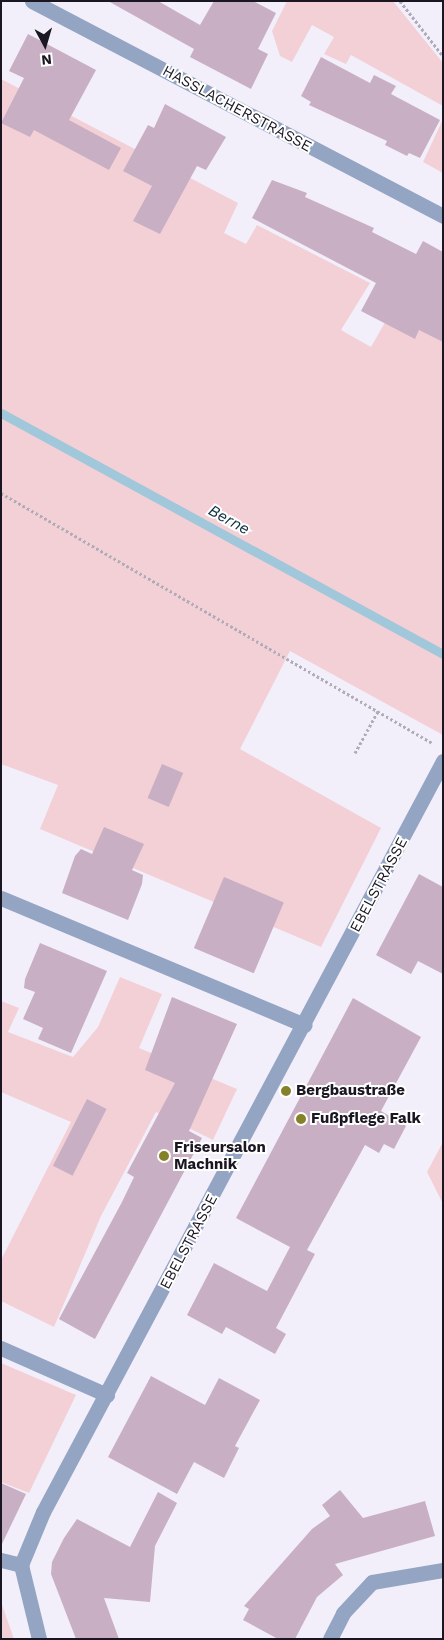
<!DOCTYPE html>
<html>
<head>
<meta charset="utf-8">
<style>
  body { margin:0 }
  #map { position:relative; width:444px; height:1640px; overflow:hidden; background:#f2effb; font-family:"Work Sans",sans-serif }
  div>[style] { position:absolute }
  .green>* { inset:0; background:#f3d0d6 }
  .stream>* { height:9px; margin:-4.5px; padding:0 4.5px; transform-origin:4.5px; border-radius:4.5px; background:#a1c7db }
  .building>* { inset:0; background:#c9afc4; transform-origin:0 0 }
  .path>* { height:3px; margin-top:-1.5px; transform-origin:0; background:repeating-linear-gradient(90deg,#afacb8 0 2.5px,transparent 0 5px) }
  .minor>* { height:15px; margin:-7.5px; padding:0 7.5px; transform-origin:7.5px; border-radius:7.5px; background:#94a4c3 }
  .dots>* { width:14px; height:14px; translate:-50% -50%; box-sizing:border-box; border:2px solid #fff; border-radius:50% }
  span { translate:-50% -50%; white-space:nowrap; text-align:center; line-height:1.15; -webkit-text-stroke:4px #fff; paint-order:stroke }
  .street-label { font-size:15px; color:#1b1722 }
  .poi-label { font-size:15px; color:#1b1722; font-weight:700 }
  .left { translate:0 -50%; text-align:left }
  .water-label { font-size:16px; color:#0b2e3d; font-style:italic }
  .frame { position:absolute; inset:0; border:2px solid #1b1722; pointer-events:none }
  .north { position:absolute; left:20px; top:20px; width:50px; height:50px; -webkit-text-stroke:4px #fff; paint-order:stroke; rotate:174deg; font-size:14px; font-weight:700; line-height:20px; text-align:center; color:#1b1722 }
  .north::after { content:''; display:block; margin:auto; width:18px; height:22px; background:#1b1722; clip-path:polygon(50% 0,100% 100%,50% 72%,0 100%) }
</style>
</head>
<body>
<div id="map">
  <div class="green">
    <i style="clip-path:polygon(287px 1px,393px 1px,443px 63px,443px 106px,351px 55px,346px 64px,324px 54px,334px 37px,312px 25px,292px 62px,280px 56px,272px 31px)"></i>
    <i style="clip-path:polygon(1px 79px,238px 203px,224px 233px,246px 244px,257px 225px,370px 283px,341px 330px,371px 347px,400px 296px,443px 316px,443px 735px,290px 651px,240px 749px,381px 828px,321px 947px,40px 829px,58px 785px,1px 764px)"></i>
    <i style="clip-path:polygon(443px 119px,443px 173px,423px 162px)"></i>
    <i style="clip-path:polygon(120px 977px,162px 994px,139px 1048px,237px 1089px,213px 1140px,156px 1112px,101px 1216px,54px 1327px,1px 1301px,1px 1260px,71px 1122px,1px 1092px,1px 1001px,19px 1008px,8px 1032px,73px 1057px,98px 1027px)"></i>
    <i style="clip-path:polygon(443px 1142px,443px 1204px,427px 1172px)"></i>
    <i style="clip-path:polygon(1px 1363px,76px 1395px,29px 1493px,1px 1482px)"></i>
    <i style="clip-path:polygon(1px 1602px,14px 1639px,1px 1639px)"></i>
  </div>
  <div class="stream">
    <i style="left:1px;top:413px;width:503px;rotate:28.6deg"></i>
  </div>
  <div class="building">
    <i style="clip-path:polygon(108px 1px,158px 1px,200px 25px,214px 1px,253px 1px,276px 13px,258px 49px,268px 54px,251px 89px,190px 57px,194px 49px)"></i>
    <i style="clip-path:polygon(28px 34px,96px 70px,69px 120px,121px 148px,109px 170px,34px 130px,30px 137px,1px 123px,24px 78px,9px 71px)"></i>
    <i style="clip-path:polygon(321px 57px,370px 83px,374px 75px,396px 86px,391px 94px,440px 120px,420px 158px,409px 153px,407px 156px,385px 145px,387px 141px,309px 105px,311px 102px,301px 96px)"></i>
    <i style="clip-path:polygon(165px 104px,226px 137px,206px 170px,197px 166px,160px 234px,133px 221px,152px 186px,123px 171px,148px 125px,154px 128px)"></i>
    <i style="clip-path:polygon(272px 180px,307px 193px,305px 197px,374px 228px,372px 232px,416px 254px,423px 241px,443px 252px,443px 342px,419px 330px,415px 339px,361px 311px,376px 283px,252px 218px)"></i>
    <i style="left:162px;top:764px;width:23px;height:37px;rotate:23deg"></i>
    <i style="clip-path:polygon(104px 827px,144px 844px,132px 870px,143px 875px,142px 884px,128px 920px,62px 893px,75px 856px,81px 849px,92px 854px)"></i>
    <i style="clip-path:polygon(419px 874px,443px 887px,443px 974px,418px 961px,411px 974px,376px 955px)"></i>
    <i style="left:224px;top:877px;width:65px;height:77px;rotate:23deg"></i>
    <i style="clip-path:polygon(40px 943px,107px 971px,71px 1053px,38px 1039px,43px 1028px,23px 1019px,35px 992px,24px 988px,25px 979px)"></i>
    <i style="clip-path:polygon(172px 997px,237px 1024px,189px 1131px,202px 1138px,95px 1339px,59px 1319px,122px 1202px,134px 1177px,127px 1173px,175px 1083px,145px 1070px)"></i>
    <i style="clip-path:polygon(353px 998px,421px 1037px,381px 1111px,406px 1126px,394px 1149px,384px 1144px,379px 1153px,365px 1145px,307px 1250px,315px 1254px,276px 1328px,286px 1334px,275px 1354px,226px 1327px,222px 1334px,187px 1315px,214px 1263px,267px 1291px,290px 1247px,236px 1218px)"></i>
    <i style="left:87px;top:1099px;width:22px;height:75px;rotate:27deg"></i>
    <i style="clip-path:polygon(151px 1376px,205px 1405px,219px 1378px,260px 1400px,235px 1446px,239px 1448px,224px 1478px,194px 1462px,177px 1494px,108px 1457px)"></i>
    <i style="clip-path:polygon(1px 1483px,26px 1494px,1px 1546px)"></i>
    <i style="clip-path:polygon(340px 1490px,363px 1518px,425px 1501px,435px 1536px,335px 1564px,343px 1575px,317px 1597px,295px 1639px,278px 1639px,243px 1620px,249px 1609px,244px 1606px,312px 1529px,330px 1516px,322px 1505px)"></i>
    <i style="clip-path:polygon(158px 1492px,177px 1503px,155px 1546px,150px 1602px,104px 1598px,119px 1639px,76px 1639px,51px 1574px,52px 1562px,64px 1538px,77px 1519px,130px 1547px)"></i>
  </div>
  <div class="path">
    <i style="left:400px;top:1px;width:70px;rotate:52deg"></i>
    <i style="left:1px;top:493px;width:499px;rotate:30.1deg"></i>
    <i style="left:355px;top:753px;width:48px;rotate:-61.3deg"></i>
  </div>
  <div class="minor">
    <i style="left:32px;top:1px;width:464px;rotate:27.6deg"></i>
    <i style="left:1px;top:898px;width:329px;rotate:22.7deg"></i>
    <i style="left:1px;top:1348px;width:116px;rotate:23.9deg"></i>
    <i style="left:1px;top:1560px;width:21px;rotate:14deg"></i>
    <i style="left:21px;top:1565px;width:57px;rotate:-67.5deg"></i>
    <i style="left:43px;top:1512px;width:851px;rotate:-61.96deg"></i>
    <i style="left:21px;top:1565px;width:76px;rotate:76.3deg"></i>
    <i style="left:330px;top:1639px;width:29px;rotate:-63deg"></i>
    <i style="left:343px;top:1613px;width:42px;rotate:-46.9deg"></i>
    <i style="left:372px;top:1582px;width:72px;rotate:-9.6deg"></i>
  </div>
  <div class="dots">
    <i style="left:286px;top:1091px;background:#858129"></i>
    <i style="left:301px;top:1119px;background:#858129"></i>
    <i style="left:164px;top:1156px;background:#858129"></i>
  </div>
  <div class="street-label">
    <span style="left:237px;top:109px;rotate:28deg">HASSLACHERSTRASSE</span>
    <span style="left:379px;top:885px;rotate:-62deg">EBELSTRASSE</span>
    <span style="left:189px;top:1242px;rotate:-62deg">EBELSTRASSE</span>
  </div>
  <div class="poi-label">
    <span class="left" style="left:296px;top:1091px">Bergbaustraße</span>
    <span class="left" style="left:311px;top:1119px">Fußpflege Falk</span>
    <span class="left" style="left:174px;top:1156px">Friseursalon<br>Machnik</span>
  </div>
  <div class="water-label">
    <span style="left:229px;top:520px;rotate:29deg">Berne</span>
  </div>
  <div class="frame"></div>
  <div class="north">N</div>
</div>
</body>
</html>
